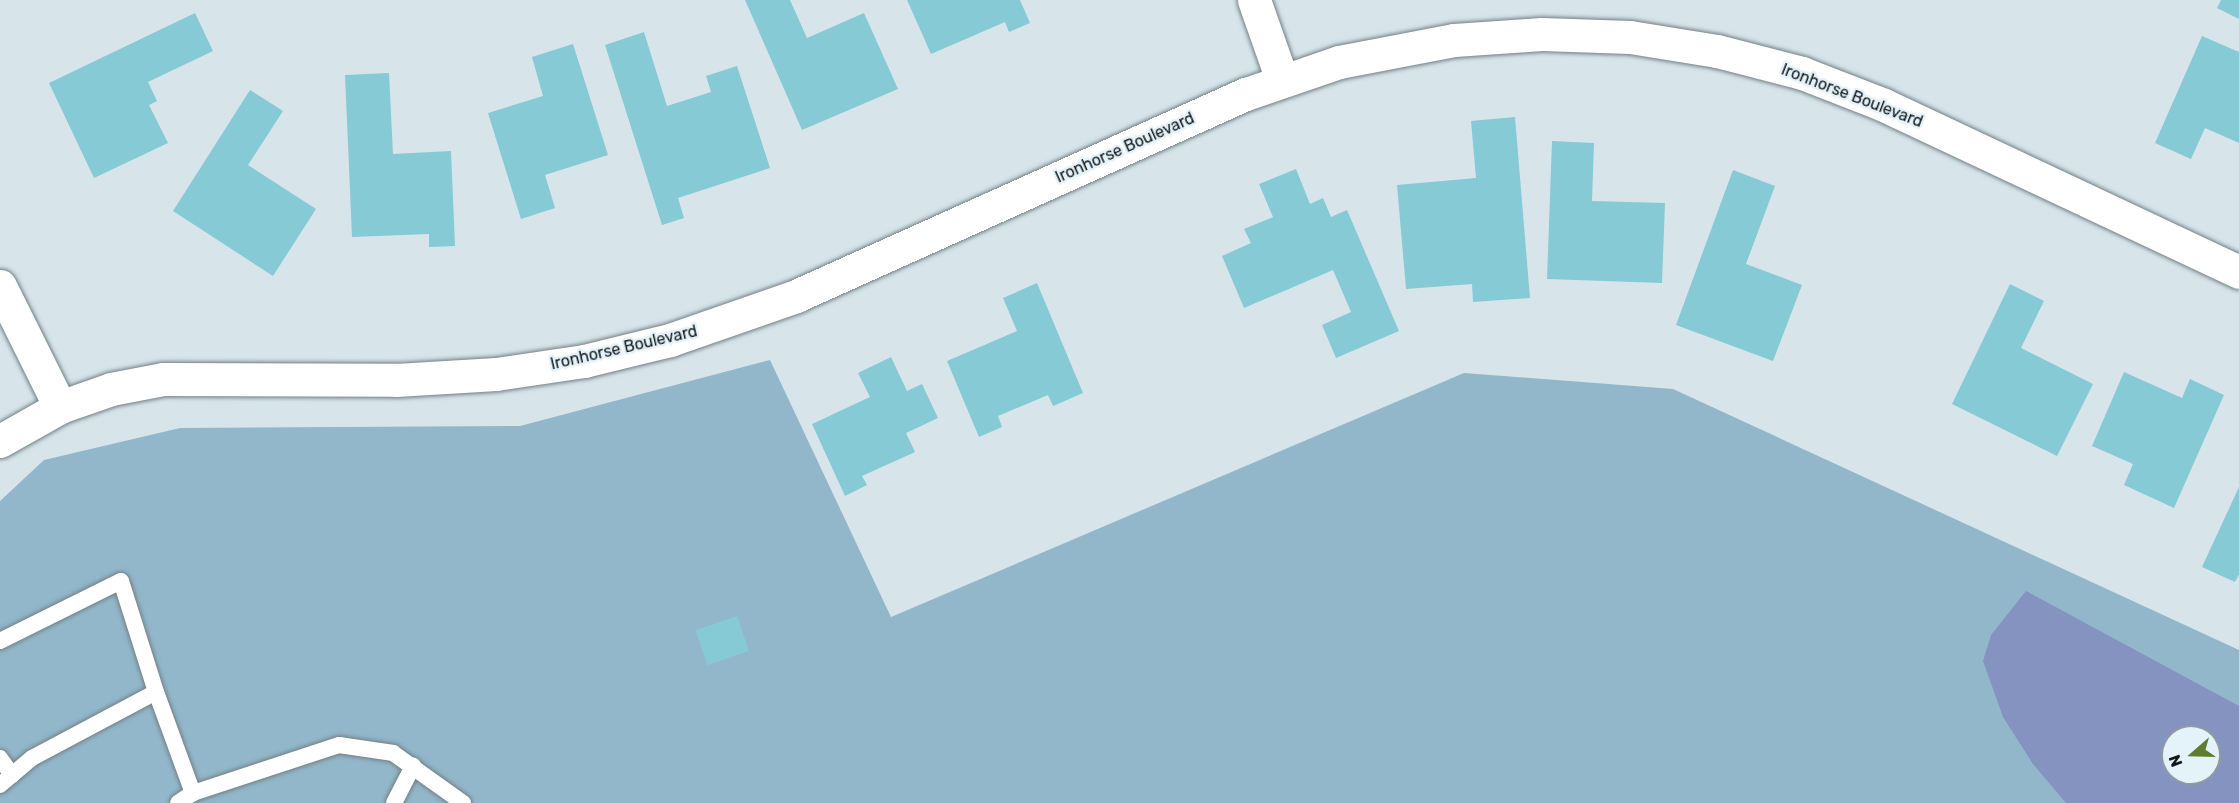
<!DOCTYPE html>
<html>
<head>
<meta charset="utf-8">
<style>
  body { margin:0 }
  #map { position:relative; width:2239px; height:803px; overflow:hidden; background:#d7e5eb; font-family:Rubik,sans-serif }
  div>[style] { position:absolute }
  .green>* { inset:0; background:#92b7ca }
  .water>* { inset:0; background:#8593c1 }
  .building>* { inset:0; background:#85cad5; transform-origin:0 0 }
  .roads { filter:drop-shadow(0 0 2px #738086) drop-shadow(0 0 2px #738086) }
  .service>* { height:16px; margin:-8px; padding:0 8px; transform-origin:8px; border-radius:8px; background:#fff }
  .minor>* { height:33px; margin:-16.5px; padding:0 16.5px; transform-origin:16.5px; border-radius:16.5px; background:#fff }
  span { translate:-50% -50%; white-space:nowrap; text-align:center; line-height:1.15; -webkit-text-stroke:5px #e4f2f9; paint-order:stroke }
  .street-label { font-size:16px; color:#111618 }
  .north { position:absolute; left:2161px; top:725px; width:60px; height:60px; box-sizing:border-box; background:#e4f2f9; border:2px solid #909a9f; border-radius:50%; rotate:250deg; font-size:16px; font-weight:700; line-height:24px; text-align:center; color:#111618 }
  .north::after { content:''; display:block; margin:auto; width:21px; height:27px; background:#627c2f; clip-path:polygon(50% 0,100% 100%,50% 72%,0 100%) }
</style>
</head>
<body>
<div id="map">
  <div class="green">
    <i style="clip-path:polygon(evenodd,770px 360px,891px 617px,1464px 373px,1673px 389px,2239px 650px,2239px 803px,0 803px,0 501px,44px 460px,180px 428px,520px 426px,770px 360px,2173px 737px,2209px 737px,2209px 773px,2173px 773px,2173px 737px)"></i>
  </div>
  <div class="water">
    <i style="clip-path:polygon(evenodd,2026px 591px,2239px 706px,2239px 803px,2066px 803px,2033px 764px,2003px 717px,1983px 661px,1991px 635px,2026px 591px,2173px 737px,2209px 737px,2209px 773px,2173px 773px,2173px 737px)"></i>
  </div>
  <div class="building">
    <i style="clip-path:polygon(745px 0,790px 0,807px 38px,864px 13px,898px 89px,802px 130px)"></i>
    <i style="clip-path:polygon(907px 0,1020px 0,1030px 23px,1009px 32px,1005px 22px,931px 54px)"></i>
    <i style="clip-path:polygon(2221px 0,2239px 0,2239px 19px,2217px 8px)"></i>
    <i style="clip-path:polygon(195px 13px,213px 51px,148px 82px,157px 101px,149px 105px,168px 143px,94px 178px,49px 83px)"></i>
    <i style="clip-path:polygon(644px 32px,667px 106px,711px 92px,706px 76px,737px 66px,770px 168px,678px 198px,684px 218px,662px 225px,605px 45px)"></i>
    <i style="clip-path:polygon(2202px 36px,2239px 52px,2239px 143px,2205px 128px,2191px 159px,2155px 143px)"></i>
    <i style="clip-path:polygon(573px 44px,608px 155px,545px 175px,555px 208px,521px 219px,488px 113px,543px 96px,532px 57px)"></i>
    <i style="clip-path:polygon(389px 73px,393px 154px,451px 151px,455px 246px,429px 247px,429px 234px,352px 237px,345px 75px)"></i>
    <i style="clip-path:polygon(250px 90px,283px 111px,248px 165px,316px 209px,273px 276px,173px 211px)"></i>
    <i style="clip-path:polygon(1515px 117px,1530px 298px,1473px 302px,1472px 284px,1406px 289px,1397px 185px,1476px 178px,1471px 121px)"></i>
    <i style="clip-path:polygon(1552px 141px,1594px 143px,1592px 201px,1665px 203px,1662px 283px,1547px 279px)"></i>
    <i style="clip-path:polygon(1296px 169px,1310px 204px,1323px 198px,1331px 217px,1347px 210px,1399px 331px,1336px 358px,1322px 325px,1351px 312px,1333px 270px,1244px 308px,1222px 256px,1251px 243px,1244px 229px,1273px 217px,1259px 184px)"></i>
    <i style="clip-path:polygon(1733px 170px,1775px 186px,1746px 264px,1802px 285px,1773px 361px,1676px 325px)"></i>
    <i style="clip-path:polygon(1037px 283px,1083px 393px,1053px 406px,1048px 395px,998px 416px,1002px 427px,979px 437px,947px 361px,1017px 331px,1003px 298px)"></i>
    <i style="clip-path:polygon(2010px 284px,2044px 301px,2021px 348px,2093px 384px,2057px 456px,1952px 404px)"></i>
    <i style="clip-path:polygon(891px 357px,907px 391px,922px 384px,938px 418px,906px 433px,915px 452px,862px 476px,867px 485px,845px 496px,812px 424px,870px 397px,858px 373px)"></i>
    <i style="clip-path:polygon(2124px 372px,2182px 398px,2190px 379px,2224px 395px,2174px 508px,2124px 485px,2133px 464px,2092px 446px)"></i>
    <i style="clip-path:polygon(2239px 487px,2239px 574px,2235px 582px,2202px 567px)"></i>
    <i style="left:737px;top:616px;width:37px;height:44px;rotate:71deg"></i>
  </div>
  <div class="roads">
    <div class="service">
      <i style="left:0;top:641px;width:135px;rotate:-26.4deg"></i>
      <i style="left:121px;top:581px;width:116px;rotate:72.5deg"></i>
      <i style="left:0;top:758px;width:21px;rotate:55deg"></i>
      <i style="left:0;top:785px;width:42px;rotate:-40.2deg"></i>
      <i style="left:32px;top:758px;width:140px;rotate:-28deg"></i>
      <i style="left:156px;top:692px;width:108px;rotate:69.9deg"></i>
      <i style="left:178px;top:803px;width:18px;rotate:-34deg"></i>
      <i style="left:193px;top:793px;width:154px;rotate:-18.2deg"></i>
      <i style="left:339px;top:745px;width:55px;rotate:8.4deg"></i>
      <i style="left:393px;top:753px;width:86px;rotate:35.5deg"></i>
      <i style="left:394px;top:803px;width:42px;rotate:-62.8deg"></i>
    </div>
    <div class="minor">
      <i style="left:1254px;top:0;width:85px;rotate:70.7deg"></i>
      <i style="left:0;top:286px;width:135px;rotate:63.6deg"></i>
      <i style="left:0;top:441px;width:69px;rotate:-29.5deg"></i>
      <i style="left:60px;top:407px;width:54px;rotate:-19.4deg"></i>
      <i style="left:111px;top:389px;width:53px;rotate:-10.9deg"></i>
      <i style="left:163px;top:379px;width:233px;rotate:0.2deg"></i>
      <i style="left:396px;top:380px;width:100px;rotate:-3.4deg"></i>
      <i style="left:496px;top:374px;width:89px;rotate:-8.4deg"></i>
      <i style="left:584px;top:361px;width:89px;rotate:-13.7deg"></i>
      <i style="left:670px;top:340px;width:133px;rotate:-19.2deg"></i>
      <i style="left:796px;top:296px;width:493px;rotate:-24.2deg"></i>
      <i style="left:1246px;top:94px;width:98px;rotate:-19deg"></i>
      <i style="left:1339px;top:62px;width:117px;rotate:-10.8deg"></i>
      <i style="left:1454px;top:40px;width:88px;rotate:-3.9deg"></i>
      <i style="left:1542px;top:34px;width:88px;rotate:2deg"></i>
      <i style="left:1630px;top:37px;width:88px;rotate:9.1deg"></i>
      <i style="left:1717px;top:51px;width:88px;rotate:14.5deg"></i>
      <i style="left:1802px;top:73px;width:88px;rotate:21.3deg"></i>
      <i style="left:1884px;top:105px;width:392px;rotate:25.2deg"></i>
    </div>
  </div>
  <div class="street-label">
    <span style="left:1852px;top:96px;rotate:21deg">Ironhorse Boulevard</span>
    <span style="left:1125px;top:148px;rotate:-24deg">Ironhorse Boulevard</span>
    <span style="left:624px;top:348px;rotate:-13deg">Ironhorse Boulevard</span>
  </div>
  <div class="north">N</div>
</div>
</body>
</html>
